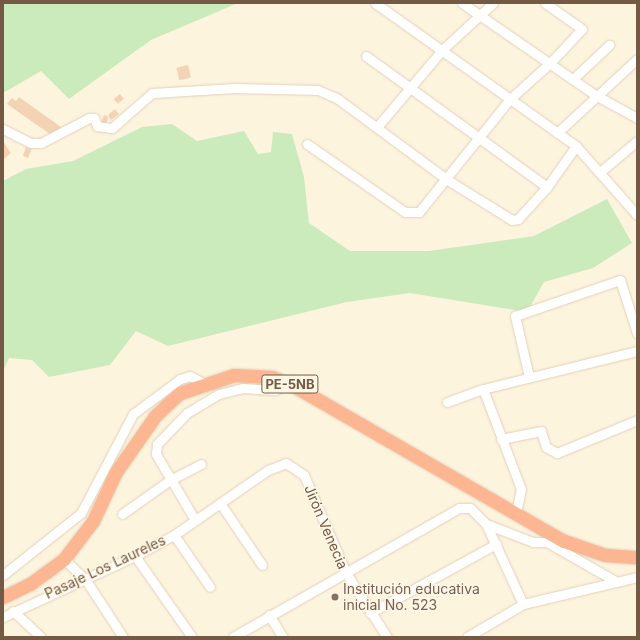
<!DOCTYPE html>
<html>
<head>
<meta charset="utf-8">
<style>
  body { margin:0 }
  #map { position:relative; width:640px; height:640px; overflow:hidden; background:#fdf4de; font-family:Inter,sans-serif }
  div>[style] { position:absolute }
  .green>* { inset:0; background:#cbebbc }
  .building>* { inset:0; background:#f4d3b4; transform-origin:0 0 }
  .roads { filter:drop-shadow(0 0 1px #e2d0ba) drop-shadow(0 0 1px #e2d0ba) }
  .minor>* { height:9px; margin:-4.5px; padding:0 4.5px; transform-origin:4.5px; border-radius:4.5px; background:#fff }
  .highway>* { height:13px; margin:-6.5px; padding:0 6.5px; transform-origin:6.5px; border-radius:6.5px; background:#fcb691 }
  .dots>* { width:11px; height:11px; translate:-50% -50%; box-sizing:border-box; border:2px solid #fff7e5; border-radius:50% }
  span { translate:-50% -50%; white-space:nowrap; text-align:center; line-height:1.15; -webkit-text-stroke:3px #fff7e5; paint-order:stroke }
  .shield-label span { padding:1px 3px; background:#fff7e5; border:1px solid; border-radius:3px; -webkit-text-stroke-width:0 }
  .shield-label { font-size:13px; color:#745a45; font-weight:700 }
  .street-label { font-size:14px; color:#745a45 }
  .education-label { font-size:14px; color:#785e54 }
  .left { translate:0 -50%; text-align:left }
  .frame { position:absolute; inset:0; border:4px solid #745a45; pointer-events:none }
</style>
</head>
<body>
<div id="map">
  <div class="green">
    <i style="clip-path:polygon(3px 3px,238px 3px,151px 40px,69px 99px,41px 71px,3px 93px)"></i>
    <i style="clip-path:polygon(172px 124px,197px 141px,244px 131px,258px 154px,271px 152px,273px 132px,292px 134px,304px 177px,309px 223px,350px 251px,429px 251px,534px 236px,607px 199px,632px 243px,593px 268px,544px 282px,527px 312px,410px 293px,347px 302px,168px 346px,136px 331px,110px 365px,49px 377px,32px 360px,9px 358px,3px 371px,3px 181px,26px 169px,73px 161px,142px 127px)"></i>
  </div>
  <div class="building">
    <i style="left:188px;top:65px;width:13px;height:12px;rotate:77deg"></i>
    <i style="left:120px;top:94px;width:6px;height:8px;rotate:51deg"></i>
    <i style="clip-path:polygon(19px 97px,61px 127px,54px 137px,7px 104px,12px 98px,16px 101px)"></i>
    <i style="clip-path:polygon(115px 109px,119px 114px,111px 120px,108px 115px)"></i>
    <i style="left:104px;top:115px;width:5px;height:11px;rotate:22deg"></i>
    <i style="clip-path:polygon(3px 141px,11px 153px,4px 159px,3px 158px)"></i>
    <i style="clip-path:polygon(26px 146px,32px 148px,28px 158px,23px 156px)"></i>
  </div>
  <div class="roads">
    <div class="minor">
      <i style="left:375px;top:3px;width:247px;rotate:35.4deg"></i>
      <i style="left:576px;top:146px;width:92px;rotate:48.5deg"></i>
      <i style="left:462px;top:3px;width:164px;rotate:34.6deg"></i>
      <i style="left:597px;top:96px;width:46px;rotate:28.8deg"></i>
      <i style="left:366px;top:56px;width:223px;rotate:35.9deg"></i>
      <i style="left:573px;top:79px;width:50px;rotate:-43.4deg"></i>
      <i style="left:377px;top:127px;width:101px;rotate:-49.8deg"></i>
      <i style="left:442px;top:50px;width:69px;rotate:-42.7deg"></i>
      <i style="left:3px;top:129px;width:31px;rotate:27deg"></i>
      <i style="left:31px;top:143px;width:10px"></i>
      <i style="left:41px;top:143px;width:54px;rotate:-27.5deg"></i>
      <i style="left:89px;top:118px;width:5px"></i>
      <i style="left:94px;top:118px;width:9px;rotate:69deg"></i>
      <i style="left:97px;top:126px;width:15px;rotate:8deg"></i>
      <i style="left:112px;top:128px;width:53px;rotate:-41.2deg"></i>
      <i style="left:152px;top:93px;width:83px;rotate:-3.4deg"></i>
      <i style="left:235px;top:88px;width:83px;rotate:1.4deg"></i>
      <i style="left:318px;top:90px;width:22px;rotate:24deg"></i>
      <i style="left:338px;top:99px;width:134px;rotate:36.5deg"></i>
      <i style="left:446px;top:179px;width:78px;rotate:31.8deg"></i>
      <i style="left:512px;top:220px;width:6px;rotate:-9deg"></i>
      <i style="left:518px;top:219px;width:43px;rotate:-47.8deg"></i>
      <i style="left:547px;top:187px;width:50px;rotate:-54.7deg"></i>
      <i style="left:557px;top:133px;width:109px;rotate:-42.8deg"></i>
      <i style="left:307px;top:144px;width:119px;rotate:34.8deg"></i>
      <i style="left:405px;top:212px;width:14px"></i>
      <i style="left:419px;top:212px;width:145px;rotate:-51.2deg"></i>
      <i style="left:510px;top:99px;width:55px;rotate:-42.1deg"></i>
      <i style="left:551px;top:62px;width:45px;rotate:-46.8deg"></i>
      <i style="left:582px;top:29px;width:45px;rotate:-144.9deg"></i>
      <i style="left:600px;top:172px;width:48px;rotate:-40deg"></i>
      <i style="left:529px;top:377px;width:63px;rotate:-102.9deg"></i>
      <i style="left:515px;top:316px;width:111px;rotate:-18.9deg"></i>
      <i style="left:620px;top:280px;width:56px;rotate:72.2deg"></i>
      <i style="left:483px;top:389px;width:107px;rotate:69.2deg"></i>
      <i style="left:521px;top:489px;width:25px;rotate:102deg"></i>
      <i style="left:447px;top:402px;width:38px;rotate:-20deg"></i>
      <i style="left:483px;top:389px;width:159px;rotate:-13.9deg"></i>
      <i style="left:501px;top:439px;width:41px;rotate:-11.3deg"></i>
      <i style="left:541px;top:431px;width:17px;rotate:73deg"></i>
      <i style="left:546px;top:447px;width:13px;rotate:29deg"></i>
      <i style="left:557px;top:453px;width:87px;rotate:-22.4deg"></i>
      <i style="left:220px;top:503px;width:75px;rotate:55.9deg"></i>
      <i style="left:122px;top:514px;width:59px;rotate:-35.3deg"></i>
      <i style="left:170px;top:480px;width:35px;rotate:-27deg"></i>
      <i style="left:195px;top:520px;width:77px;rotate:-120.6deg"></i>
      <i style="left:156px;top:454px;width:10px;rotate:-84deg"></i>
      <i style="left:157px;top:444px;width:43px;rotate:-45.9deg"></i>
      <i style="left:187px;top:413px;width:37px;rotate:-31deg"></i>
      <i style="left:219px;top:394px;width:25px;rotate:-14deg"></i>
      <i style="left:243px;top:388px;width:32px;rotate:4deg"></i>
      <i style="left:275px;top:390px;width:14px;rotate:-30deg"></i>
      <i style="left:486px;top:524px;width:88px;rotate:65.2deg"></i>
      <i style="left:174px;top:535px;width:63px;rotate:55.3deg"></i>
      <i style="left:135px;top:556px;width:99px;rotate:54.9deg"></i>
      <i style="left:64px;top:559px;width:29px;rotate:44deg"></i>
      <i style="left:85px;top:579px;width:69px;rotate:56.8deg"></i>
      <i style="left:3px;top:575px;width:100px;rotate:-38.5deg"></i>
      <i style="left:81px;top:513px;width:112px;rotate:-62.3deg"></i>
      <i style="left:133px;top:414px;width:59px;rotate:-36.7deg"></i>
      <i style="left:180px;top:379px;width:10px;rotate:-17deg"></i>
      <i style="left:190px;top:376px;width:15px;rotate:28deg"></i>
      <i style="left:13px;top:611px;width:38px;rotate:43deg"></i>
      <i style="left:370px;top:613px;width:144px;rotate:-28.7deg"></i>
      <i style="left:269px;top:615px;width:26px;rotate:58deg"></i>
      <i style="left:3px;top:617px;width:145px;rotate:-24.8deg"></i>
      <i style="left:135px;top:556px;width:44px;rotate:-28.3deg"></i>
      <i style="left:174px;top:535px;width:114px;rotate:-34.7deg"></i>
      <i style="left:268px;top:470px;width:19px;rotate:-21deg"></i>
      <i style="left:286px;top:463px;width:22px;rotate:34deg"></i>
      <i style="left:304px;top:475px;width:107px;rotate:66.8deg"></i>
      <i style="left:346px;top:573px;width:76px;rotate:57.4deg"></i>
      <i style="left:233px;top:637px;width:260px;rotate:-29.7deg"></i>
      <i style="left:459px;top:508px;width:11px"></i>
      <i style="left:470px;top:508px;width:23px;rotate:45deg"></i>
      <i style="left:486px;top:524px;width:50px;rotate:21deg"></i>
      <i style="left:533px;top:542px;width:14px"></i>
      <i style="left:547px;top:542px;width:78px;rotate:29.8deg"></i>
      <i style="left:467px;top:637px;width:65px;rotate:-30.5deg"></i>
      <i style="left:523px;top:604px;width:117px;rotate:-13.3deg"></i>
    </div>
    <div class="highway">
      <i style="left:3px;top:597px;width:30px;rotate:-26deg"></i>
      <i style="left:30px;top:584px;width:42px;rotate:-36.3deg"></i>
      <i style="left:64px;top:559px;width:48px;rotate:-52.7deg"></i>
      <i style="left:93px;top:521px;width:54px;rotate:-64.9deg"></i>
      <i style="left:116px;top:472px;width:68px;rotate:-55.1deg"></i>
      <i style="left:155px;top:416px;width:34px;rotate:-43deg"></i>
      <i style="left:180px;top:393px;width:57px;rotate:-18.4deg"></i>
      <i style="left:234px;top:375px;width:38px;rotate:3deg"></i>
      <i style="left:272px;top:377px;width:24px;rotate:22deg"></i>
      <i style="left:294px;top:386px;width:311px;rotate:29.9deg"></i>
      <i style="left:564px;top:541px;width:43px;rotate:18.9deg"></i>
      <i style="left:605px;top:555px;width:32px;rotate:4deg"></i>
    </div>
  </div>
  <div class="dots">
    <i style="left:335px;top:597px;background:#8d6e63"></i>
  </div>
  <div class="shield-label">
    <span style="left:290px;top:384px">PE-5NB</span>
  </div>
  <div class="street-label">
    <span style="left:326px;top:527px;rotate:67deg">Jirón Venecia</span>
    <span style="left:105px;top:567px;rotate:-25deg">Pasaje Los Laureles</span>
  </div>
  <div class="education-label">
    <span class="left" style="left:343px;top:597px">Institución educativa<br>inicial No. 523</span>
  </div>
  <div class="frame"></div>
</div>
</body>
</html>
